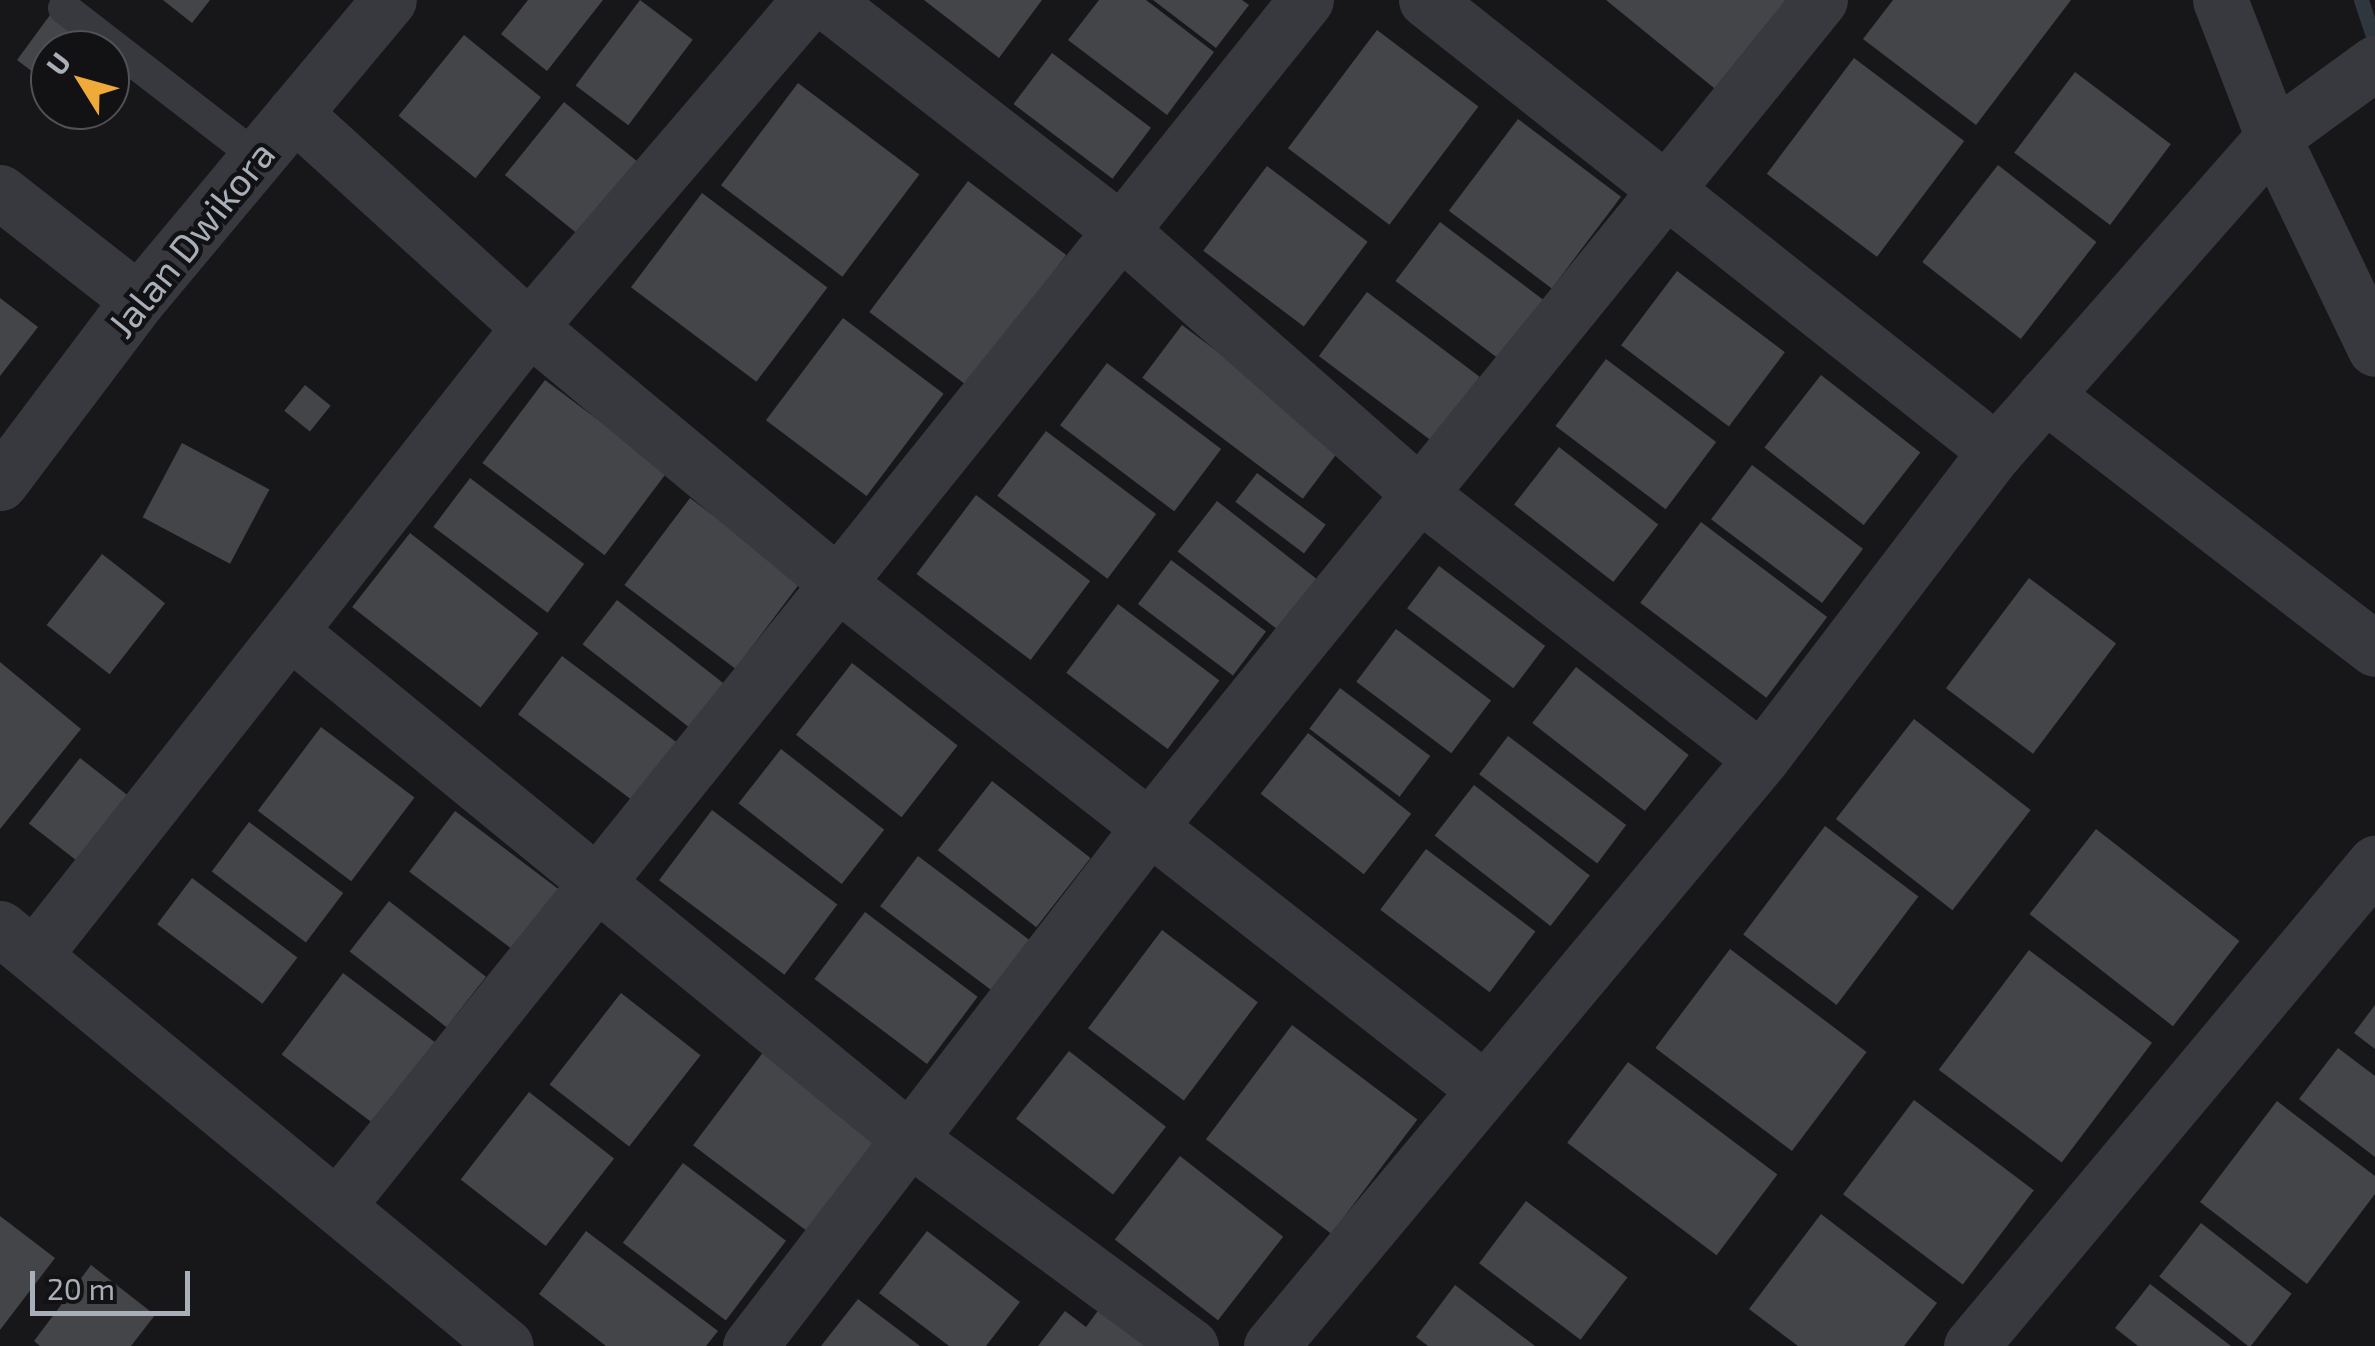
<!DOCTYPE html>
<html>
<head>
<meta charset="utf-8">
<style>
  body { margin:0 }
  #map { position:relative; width:2375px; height:1346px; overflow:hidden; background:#171719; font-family:"Exo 2",sans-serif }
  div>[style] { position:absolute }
  .stream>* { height:15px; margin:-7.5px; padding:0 7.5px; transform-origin:7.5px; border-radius:7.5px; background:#2d373d }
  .building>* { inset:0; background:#434549; transform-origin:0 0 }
  .lane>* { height:32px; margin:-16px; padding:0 16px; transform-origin:16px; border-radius:16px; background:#38393e }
  .street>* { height:55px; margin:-27.5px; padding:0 27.5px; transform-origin:27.5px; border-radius:27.5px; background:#38393e }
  span { translate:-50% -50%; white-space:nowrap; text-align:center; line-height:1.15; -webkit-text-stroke:9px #121214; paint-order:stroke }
  .street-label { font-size:38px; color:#a9afb9 }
  .north { position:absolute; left:30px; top:30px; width:100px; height:100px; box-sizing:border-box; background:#121214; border:2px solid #4e5156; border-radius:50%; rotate:307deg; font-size:28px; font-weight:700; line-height:40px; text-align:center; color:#a9afb9 }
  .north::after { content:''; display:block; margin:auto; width:35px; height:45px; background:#efaa39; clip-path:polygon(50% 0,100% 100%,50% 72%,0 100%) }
  .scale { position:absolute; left:30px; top:1271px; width:160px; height:45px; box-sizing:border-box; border:5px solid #a9afb9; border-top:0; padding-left:12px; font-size:30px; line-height:35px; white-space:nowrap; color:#a9afb9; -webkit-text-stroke:8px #121214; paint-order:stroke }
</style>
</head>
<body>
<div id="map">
  <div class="stream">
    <i style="left:2361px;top:0;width:44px;rotate:71.6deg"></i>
  </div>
  <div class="building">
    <i style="clip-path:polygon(163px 0,210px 0,192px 23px)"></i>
    <i style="clip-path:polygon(528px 0,603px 0,547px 71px,501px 34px)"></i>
    <i style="left:640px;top:0;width:66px;height:107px;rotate:37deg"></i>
    <i style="clip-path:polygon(924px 0,1042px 0,999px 58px)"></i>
    <i style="clip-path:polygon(1099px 0,1146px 0,1214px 52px,1167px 115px,1068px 40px)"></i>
    <i style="clip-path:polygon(1153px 0,1242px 0,1249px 5px,1216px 48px)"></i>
    <i style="clip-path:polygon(1606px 0,1799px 0,1725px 97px)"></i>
    <i style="clip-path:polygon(1893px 0,2071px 0,1976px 125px,1863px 39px)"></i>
    <i style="clip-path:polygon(50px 15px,95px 50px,50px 50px,50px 85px,17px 60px)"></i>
    <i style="left:1377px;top:30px;width:127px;height:148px;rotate:37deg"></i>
    <i style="left:464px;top:35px;width:99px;height:104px;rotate:39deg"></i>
    <i style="left:1052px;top:53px;width:124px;height:64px;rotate:37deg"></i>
    <i style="left:1854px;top:58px;width:138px;height:145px;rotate:37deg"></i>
    <i style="left:2075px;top:72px;width:120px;height:101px;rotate:37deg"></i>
    <i style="left:798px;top:83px;width:152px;height:128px;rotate:37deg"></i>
    <i style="left:564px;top:102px;width:102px;height:94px;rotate:39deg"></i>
    <i style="left:1518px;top:119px;width:129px;height:115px;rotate:37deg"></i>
    <i style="left:1998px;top:165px;width:125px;height:123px;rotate:38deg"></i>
    <i style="left:1267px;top:166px;width:126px;height:106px;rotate:37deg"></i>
    <i style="left:968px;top:181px;width:123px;height:164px;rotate:37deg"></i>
    <i style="left:702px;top:193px;width:157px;height:118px;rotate:37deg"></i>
    <i style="left:1440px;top:222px;width:130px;height:74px;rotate:37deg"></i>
    <i style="left:1677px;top:271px;width:135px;height:93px;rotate:37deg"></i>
    <i style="left:1367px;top:292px;width:141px;height:80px;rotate:37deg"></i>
    <i style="clip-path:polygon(0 298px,38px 327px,0 376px)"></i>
    <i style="left:843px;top:318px;width:126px;height:128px;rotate:37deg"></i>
    <i style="left:1182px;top:325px;width:201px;height:66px;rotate:37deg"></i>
    <i style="left:1606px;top:359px;width:138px;height:84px;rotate:37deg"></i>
    <i style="left:1107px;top:363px;width:143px;height:78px;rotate:37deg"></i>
    <i style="left:1821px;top:375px;width:126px;height:92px;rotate:38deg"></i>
    <i style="left:545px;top:380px;width:153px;height:104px;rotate:37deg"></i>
    <i style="left:305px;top:385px;width:33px;height:33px;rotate:39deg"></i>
    <i style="left:1046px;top:431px;width:138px;height:81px;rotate:37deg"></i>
    <i style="left:182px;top:443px;width:99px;height:84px;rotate:28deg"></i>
    <i style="left:1559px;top:447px;width:126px;height:73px;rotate:38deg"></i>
    <i style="left:1752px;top:465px;width:139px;height:68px;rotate:37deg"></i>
    <i style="left:1257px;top:473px;width:86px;height:36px;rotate:37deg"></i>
    <i style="left:470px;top:478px;width:143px;height:61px;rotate:37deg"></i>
    <i style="left:976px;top:495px;width:143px;height:99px;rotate:37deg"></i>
    <i style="left:690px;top:498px;width:139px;height:109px;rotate:37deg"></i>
    <i style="left:1217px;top:501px;width:129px;height:64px;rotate:38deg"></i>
    <i style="left:1701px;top:522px;width:158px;height:101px;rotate:37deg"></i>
    <i style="left:410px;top:533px;width:163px;height:94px;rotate:38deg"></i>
    <i style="left:102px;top:554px;width:80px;height:90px;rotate:38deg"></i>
    <i style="left:1171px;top:560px;width:119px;height:55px;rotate:37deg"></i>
    <i style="left:1439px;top:566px;width:133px;height:53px;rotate:37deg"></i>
    <i style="left:2029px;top:578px;width:109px;height:138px;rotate:37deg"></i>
    <i style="left:617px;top:600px;width:138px;height:56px;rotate:38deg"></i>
    <i style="left:1118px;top:604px;width:127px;height:86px;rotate:37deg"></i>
    <i style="left:1396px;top:629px;width:119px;height:66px;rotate:37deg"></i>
    <i style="left:562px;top:656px;width:145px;height:73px;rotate:37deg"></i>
    <i style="clip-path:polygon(0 662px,81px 729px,0 829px)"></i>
    <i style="left:852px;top:663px;width:134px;height:91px;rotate:38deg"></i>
    <i style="left:1576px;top:667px;width:143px;height:71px;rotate:38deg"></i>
    <i style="left:1340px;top:688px;width:113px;height:51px;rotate:37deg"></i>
    <i style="left:1914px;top:719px;width:148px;height:127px;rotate:38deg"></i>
    <i style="left:321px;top:727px;width:117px;height:105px;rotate:37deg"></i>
    <i style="left:1308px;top:733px;width:131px;height:77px;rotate:38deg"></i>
    <i style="left:1508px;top:736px;width:148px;height:48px;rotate:37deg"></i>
    <i style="left:781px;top:749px;width:131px;height:69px;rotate:38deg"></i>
    <i style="left:80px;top:758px;width:62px;height:83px;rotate:38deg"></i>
    <i style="left:992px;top:781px;width:125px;height:88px;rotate:38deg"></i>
    <i style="left:1474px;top:785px;width:147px;height:64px;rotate:38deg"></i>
    <i style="left:712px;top:810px;width:157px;height:88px;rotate:37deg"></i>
    <i style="left:455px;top:811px;width:139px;height:76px;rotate:37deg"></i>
    <i style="left:249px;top:822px;width:118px;height:62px;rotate:37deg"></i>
    <i style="left:1825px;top:826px;width:117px;height:136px;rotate:37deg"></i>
    <i style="left:2096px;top:829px;width:182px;height:108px;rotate:38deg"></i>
    <i style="left:1426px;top:849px;width:137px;height:76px;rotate:37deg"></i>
    <i style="left:918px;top:856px;width:144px;height:63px;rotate:37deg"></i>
    <i style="left:192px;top:878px;width:132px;height:58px;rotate:37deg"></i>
    <i style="left:389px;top:901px;width:123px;height:64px;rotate:38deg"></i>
    <i style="left:865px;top:912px;width:141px;height:84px;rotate:37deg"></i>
    <i style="left:1162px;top:930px;width:120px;height:123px;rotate:37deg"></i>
    <i style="left:1730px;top:949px;width:171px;height:124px;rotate:37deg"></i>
    <i style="left:2029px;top:950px;width:154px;height:150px;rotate:37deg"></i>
    <i style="left:343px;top:973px;width:119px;height:102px;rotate:37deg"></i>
    <i style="left:621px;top:993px;width:101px;height:116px;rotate:38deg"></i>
    <i style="clip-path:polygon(2375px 1005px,2375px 1049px,2354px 1033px)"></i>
    <i style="left:1292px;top:1025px;width:157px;height:143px;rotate:37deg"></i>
    <i style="left:767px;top:1047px;width:145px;height:123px;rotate:37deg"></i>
    <i style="clip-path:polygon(2338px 1048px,2375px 1076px,2375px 1157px,2299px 1099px)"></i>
    <i style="left:1069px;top:1051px;width:123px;height:86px;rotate:38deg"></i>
    <i style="left:1628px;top:1062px;width:187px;height:101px;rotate:37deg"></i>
    <i style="left:529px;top:1092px;width:108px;height:111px;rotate:38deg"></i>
    <i style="left:1914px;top:1100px;width:150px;height:118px;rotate:37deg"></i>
    <i style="clip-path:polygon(2277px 1101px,2375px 1176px,2375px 1194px,2307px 1284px,2200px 1202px)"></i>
    <i style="left:1180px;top:1156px;width:131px;height:106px;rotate:38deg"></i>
    <i style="left:683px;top:1163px;width:129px;height:100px;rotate:37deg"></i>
    <i style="left:1526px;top:1201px;width:127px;height:78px;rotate:37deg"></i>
    <i style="clip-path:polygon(1821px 1214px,1937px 1303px,1904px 1346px,1798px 1346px,1749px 1309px)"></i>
    <i style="clip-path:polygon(0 1216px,55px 1258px,0 1330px)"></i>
    <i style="left:2201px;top:1223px;width:115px;height:68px;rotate:38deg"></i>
    <i style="clip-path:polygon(586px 1231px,718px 1331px,706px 1346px,606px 1346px,539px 1294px)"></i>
    <i style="clip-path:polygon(927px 1231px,1020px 1302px,986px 1346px,949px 1346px,879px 1293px)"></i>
    <i style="clip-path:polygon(91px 1265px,155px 1315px,131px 1346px,40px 1346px,34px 1341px)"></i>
    <i style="clip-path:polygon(2150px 1284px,2231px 1346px,2138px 1346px,2115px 1328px)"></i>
    <i style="clip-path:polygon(1455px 1285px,1535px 1346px,1428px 1346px,1416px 1337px)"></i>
    <i style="clip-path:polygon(1108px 1297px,1172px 1346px,1038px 1346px,1065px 1311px,1086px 1327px)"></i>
    <i style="clip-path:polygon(858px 1299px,920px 1346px,821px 1346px)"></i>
  </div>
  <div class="lane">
    <i style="left:64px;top:8px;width:244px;rotate:37.7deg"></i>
  </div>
  <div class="street">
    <i style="left:824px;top:0;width:375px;rotate:37.8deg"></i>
    <i style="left:1120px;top:230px;width:406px;rotate:41.3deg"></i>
    <i style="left:1425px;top:498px;width:425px;rotate:37.8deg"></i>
    <i style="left:1426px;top:0;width:727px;rotate:38.35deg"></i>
    <i style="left:2220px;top:0;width:147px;rotate:68.9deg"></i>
    <i style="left:2273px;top:137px;width:235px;rotate:64.3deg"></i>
    <i style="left:294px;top:113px;width:318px;rotate:42.3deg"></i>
    <i style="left:529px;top:327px;width:398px;rotate:39.7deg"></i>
    <i style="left:835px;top:581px;width:823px;rotate:38.04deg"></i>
    <i style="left:0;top:192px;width:175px;rotate:38deg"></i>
    <i style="left:2045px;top:395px;width:416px;rotate:37.6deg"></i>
    <i style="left:0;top:483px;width:229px;rotate:-53deg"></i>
    <i style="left:138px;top:300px;width:391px;rotate:-50.1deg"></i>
    <i style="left:293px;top:634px;width:797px;rotate:39.3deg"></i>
    <i style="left:910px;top:1139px;width:349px;rotate:36.4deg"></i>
    <i style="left:0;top:928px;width:656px;rotate:39.56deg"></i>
    <i style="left:34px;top:955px;width:800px;rotate:-51.75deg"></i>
    <i style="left:529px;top:327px;width:430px;rotate:-49.4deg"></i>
    <i style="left:337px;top:1206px;width:1547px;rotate:-51.22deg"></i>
    <i style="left:750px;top:1346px;width:655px;rotate:-52.45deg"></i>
    <i style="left:1149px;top:827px;width:1065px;rotate:-50.95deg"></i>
    <i style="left:1271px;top:1346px;width:765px;rotate:-50.15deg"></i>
    <i style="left:1761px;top:759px;width:387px;rotate:-52.7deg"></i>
    <i style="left:1996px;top:451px;width:419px;rotate:-48.6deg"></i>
    <i style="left:2273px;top:137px;width:126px;rotate:-36deg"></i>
    <i style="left:1971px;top:1346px;width:630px;rotate:-50.09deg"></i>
  </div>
  <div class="street-label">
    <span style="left:191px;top:239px;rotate:-51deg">Jalan Dwikora</span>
  </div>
  <div class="north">U</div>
  <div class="scale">20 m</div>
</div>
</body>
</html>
